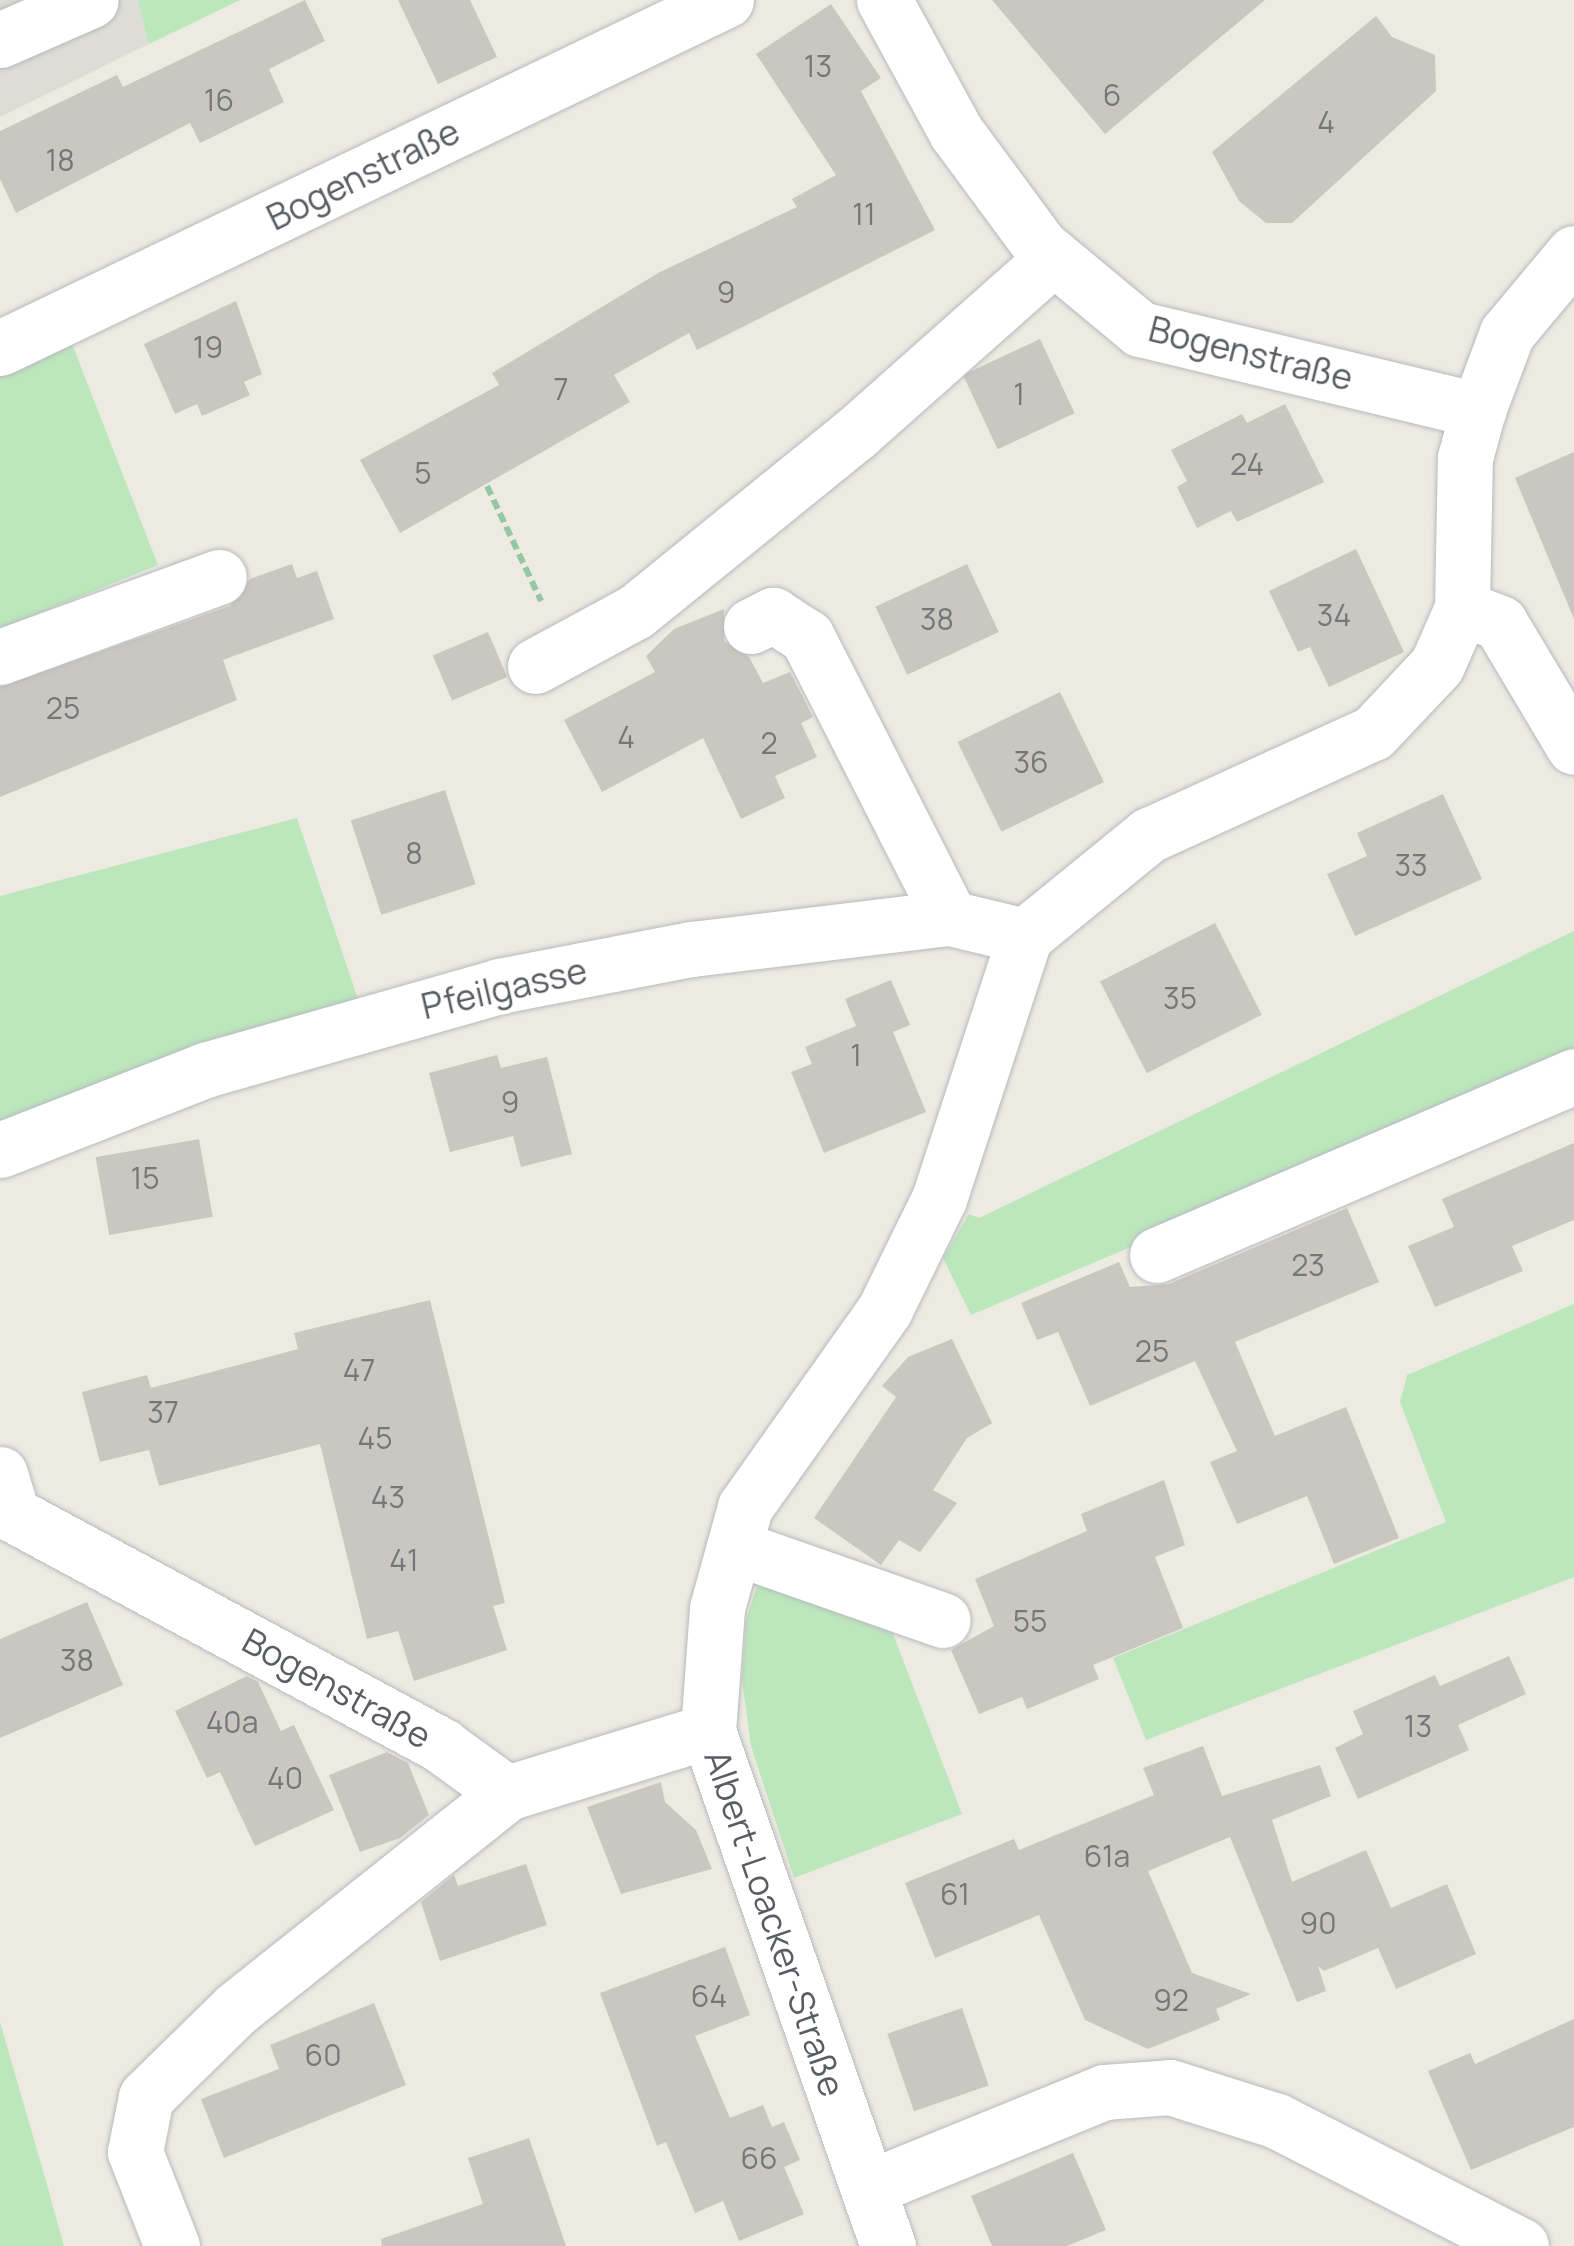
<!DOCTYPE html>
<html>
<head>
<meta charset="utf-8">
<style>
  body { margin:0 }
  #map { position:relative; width:1574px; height:2246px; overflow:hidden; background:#edeae1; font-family:Manrope,sans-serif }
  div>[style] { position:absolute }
  .industrial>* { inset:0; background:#dddcd5 }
  .green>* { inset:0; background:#bce6bc }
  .building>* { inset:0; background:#cac7c0; transform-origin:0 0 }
  .path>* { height:6px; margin-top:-3px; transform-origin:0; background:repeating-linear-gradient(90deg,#95c7a3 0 10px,transparent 0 15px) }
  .roads { filter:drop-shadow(0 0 2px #b6b9be) drop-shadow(0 0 2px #b6b9be) }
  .minor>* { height:55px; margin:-27.5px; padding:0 27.5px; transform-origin:27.5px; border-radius:27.5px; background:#fff }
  span { translate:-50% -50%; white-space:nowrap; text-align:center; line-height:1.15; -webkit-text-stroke:8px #fff; paint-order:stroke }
  .number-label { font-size:30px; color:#75787a }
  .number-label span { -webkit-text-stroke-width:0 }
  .street-label { font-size:35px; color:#595d62 }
</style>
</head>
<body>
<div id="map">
  <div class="industrial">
    <i style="clip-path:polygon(0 0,138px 0,149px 44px,0 117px)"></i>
  </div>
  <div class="green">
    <i style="clip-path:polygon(138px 0,240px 0,149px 44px)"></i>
    <i style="clip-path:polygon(69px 336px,158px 565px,0 629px,0 368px)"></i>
    <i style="clip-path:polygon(297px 818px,360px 1005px,0 1136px,0 896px)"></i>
    <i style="clip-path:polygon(1574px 931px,1574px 1058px,971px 1315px,943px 1258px,969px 1214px,979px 1218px)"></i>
    <i style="clip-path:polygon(1574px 1304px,1574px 1577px,1146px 1740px,1113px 1658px,1446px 1522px,1400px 1402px,1407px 1375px)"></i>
    <i style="clip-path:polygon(759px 1580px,890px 1626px,962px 1814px,794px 1878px,751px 1746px,742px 1680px,746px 1620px)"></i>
    <i style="clip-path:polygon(0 2022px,46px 2181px,64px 2246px,0 2246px)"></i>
  </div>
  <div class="building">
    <i style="clip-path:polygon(305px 0,325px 41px,269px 69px,284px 102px,200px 143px,190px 123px,16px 213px,0 179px,0 131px,117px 75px,123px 87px)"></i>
    <i style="clip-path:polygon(398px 0,470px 0,497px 57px,438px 84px)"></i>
    <i style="clip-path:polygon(992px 0,1265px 0,1105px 134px)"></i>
    <i style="clip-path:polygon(831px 4px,881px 78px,861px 91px,935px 230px,697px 350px,689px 333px,614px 375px,630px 402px,400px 533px,360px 460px,499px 385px,492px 373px,660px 272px,797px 207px,792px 199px,836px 175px,756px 54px)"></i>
    <i style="clip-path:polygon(1376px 16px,1392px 37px,1435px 55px,1436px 91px,1292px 223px,1266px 223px,1239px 201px,1212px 152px)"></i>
    <i style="clip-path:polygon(236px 301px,262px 374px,244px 382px,250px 395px,202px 416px,197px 404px,175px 414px,144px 344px)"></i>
    <i style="left:1040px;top:339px;width:82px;height:85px;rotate:65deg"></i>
    <i style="clip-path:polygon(1285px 404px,1324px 482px,1237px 522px,1231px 511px,1197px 528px,1177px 487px,1187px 481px,1171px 450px,1242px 414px,1247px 423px)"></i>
    <i style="clip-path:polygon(1574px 452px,1574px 619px,1515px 478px)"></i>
    <i style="clip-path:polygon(1356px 549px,1404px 652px,1329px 687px,1310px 647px,1298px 652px,1269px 591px)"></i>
    <i style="clip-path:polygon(292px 564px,297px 578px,317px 571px,334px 619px,223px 660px,237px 700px,0 797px,0 687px,230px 606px,250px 579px)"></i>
    <i style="left:967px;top:564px;width:75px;height:101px;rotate:65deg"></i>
    <i style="clip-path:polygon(724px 609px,724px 641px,749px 657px,763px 683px,790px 672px,813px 717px,801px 723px,817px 757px,775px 776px,785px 798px,741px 819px,703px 738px,602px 792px,564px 720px,655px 672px,646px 656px,674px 629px)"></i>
    <i style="left:488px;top:632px;width:49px;height:60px;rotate:67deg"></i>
    <i style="left:1060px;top:692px;width:100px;height:114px;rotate:64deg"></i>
    <i style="left:445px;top:790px;width:99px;height:99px;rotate:72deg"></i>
    <i style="clip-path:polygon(1443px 794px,1482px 879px,1355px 936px,1327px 874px,1367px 856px,1357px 833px)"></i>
    <i style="left:1215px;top:923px;width:103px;height:129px;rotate:63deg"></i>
    <i style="clip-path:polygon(891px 980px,910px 1025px,893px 1032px,926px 1112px,824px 1153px,791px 1072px,812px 1064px,805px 1047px,856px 1026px,845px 999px)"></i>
    <i style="clip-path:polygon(497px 1055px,501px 1068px,547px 1057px,572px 1154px,521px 1167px,513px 1136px,450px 1152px,429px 1073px)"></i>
    <i style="left:199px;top:1139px;width:79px;height:105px;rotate:80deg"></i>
    <i style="clip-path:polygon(1574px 1143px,1574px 1220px,1512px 1246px,1523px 1271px,1435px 1307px,1408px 1246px,1454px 1227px,1442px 1199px)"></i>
    <i style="clip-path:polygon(1347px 1208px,1379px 1282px,1235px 1342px,1275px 1436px,1346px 1407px,1399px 1538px,1334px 1564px,1307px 1496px,1237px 1524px,1210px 1462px,1237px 1451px,1195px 1361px,1090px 1406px,1058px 1332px,1037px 1340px,1021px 1303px,1119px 1262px,1130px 1287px,1169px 1284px)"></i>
    <i style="clip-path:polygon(430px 1300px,505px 1603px,493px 1606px,507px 1650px,414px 1681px,398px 1631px,367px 1639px,320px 1444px,159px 1486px,149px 1450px,100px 1462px,82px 1392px,147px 1375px,151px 1388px,298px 1349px,294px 1333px)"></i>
    <i style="clip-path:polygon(952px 1339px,992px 1423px,967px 1438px,933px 1490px,957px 1503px,920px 1552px,899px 1540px,881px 1565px,814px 1518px,896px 1397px,882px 1386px,908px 1357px)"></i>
    <i style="clip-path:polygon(1164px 1480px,1185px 1545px,1155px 1557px,1183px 1628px,1093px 1665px,1099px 1679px,1027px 1709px,1022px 1697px,979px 1714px,951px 1650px,994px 1626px,975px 1579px,1087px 1531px,1081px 1514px)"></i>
    <i style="clip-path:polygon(87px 1602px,123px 1685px,0 1738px,0 1639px)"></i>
    <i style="clip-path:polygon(1509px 1656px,1526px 1694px,1458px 1725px,1469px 1750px,1358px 1799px,1335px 1748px,1363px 1734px,1353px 1711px,1435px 1675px,1440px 1686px)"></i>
    <i style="clip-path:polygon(247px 1676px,258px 1682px,281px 1731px,294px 1725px,334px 1810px,255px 1846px,220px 1772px,207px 1778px,175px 1711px)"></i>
    <i style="clip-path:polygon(1203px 1746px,1222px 1796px,1320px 1765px,1331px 1796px,1272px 1820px,1292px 1882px,1366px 1850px,1391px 1908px,1447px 1884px,1476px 1954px,1396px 1989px,1378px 1948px,1324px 1971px,1318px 1966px,1326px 1991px,1297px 2002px,1230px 1837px,1148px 1871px,1192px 1973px,1251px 1994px,1216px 2009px,1220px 2020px,1148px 2049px,1085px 2020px,1039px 1915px,935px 1958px,905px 1883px,1014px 1839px,1019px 1850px,1154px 1795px,1143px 1768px)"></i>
    <i style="clip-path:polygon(387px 1752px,408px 1763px,429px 1815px,400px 1838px,360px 1852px,329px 1775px)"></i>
    <i style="clip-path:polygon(661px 1782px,665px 1802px,696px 1830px,712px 1869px,621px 1894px,587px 1807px)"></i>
    <i style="clip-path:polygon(526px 1864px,547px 1925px,440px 1961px,421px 1902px,454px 1875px,458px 1886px)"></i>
    <i style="clip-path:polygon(725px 1947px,750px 2015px,695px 2036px,730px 2118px,763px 2105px,772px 2127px,784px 2122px,800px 2160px,784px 2167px,804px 2214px,739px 2241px,723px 2201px,695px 2213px,666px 2142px,657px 2146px,600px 1993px)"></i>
    <i style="clip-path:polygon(374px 2003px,406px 2085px,224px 2158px,201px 2099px,279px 2069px,270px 2045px)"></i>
    <i style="left:962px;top:2008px;width:82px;height:79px;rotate:71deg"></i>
    <i style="clip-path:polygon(1574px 2019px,1574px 2127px,1471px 2170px,1428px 2071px,1470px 2053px,1475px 2064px)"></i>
    <i style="clip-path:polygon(529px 2138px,566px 2246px,382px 2246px,381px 2239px,483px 2204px,468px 2158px)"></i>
    <i style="clip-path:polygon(1073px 2153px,1106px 2230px,1067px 2246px,992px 2246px,971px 2196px)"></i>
  </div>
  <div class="path">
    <i style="left:487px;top:486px;width:127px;rotate:64.8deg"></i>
  </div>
  <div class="roads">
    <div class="minor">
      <i style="left:884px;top:0;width:150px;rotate:61.4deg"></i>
      <i style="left:956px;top:132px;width:142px;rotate:53.6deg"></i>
      <i style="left:1040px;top:246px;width:130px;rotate:39.7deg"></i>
      <i style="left:1140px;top:329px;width:348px;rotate:13.5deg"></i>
      <i style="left:0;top:40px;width:99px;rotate:-23.7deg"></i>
      <i style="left:0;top:348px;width:805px;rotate:-25.61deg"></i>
      <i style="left:1462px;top:608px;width:41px;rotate:21.5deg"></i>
      <i style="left:1500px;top:623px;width:144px;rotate:59.2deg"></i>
      <i style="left:751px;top:626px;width:25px;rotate:-27deg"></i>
      <i style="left:773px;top:615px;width:40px;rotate:32.9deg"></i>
      <i style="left:807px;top:637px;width:315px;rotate:63deg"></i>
      <i style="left:0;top:657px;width:233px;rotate:-20.1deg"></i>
      <i style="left:535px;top:666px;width:114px;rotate:-28.4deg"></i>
      <i style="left:635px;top:612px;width:284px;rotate:-39deg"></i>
      <i style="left:856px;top:433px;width:264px;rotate:-41.6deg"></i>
      <i style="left:0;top:1150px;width:220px;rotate:-21.3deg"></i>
      <i style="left:205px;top:1070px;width:306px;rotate:-15.9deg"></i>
      <i style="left:499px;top:986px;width:197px;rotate:-10.9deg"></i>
      <i style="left:692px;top:949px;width:260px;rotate:-6.9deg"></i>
      <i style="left:950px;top:918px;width:77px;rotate:13.5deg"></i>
      <i style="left:1157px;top:1255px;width:454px;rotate:-23.2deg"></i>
      <i style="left:0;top:1474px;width:42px;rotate:73.3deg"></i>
      <i style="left:12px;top:1514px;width:489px;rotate:28.3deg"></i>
      <i style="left:442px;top:1746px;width:80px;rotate:35.9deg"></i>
      <i style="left:507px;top:1793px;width:210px;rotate:-17.1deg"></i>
      <i style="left:734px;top:1547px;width:221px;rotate:19.3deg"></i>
      <i style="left:868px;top:2188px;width:255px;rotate:-22.1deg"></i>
      <i style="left:1104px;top:2092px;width:66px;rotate:-4.3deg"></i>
      <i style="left:1170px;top:2087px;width:112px;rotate:17.6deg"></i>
      <i style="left:1277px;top:2121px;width:274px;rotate:27.1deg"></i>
      <i style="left:172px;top:2246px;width:101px;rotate:-111.5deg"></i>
      <i style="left:135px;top:2152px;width:56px;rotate:-78.7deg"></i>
      <i style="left:146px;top:2097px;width:127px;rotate:-44.4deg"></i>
      <i style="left:237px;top:2008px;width:345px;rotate:-38.5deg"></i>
      <i style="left:888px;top:2246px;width:546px;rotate:-109.27deg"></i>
      <i style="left:708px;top:1731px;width:123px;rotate:-85.8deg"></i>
      <i style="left:717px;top:1608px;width:105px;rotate:-74.5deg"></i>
      <i style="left:745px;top:1507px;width:242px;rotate:-54.7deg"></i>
      <i style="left:885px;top:1309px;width:123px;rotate:-63.9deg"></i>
      <i style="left:939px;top:1199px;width:277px;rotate:-71.9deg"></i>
      <i style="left:1025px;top:936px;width:160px;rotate:-39.2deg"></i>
      <i style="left:1149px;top:835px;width:246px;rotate:-24.5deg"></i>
      <i style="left:1373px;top:733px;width:93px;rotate:-46.7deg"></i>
      <i style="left:1437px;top:665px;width:62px;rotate:-66.3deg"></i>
      <i style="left:1462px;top:608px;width:150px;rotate:-88.9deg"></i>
      <i style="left:1465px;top:458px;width:50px;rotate:-74.8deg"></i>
      <i style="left:1478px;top:410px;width:82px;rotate:-69.4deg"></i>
      <i style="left:1507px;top:333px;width:104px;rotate:-50.1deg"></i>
    </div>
  </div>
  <div class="number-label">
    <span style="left:818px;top:66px">13</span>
    <span style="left:1112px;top:95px">6</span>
    <span style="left:219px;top:100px">16</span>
    <span style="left:1326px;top:122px">4</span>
    <span style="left:60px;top:160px">18</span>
    <span style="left:864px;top:214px">11</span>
    <span style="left:726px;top:292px">9</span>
    <span style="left:208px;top:347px">19</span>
    <span style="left:561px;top:389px">7</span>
    <span style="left:1019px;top:394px">1</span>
    <span style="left:1247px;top:464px">24</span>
    <span style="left:423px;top:473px">5</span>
    <span style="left:1334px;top:615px">34</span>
    <span style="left:937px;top:619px">38</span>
    <span style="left:63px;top:708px">25</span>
    <span style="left:626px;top:737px">4</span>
    <span style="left:769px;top:743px">2</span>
    <span style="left:1031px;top:762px">36</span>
    <span style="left:414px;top:853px">8</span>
    <span style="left:1411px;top:865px">33</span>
    <span style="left:1180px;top:998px">35</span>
    <span style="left:856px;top:1055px">1</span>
    <span style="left:510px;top:1102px">9</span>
    <span style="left:145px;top:1178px">15</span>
    <span style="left:1308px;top:1265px">23</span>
    <span style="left:1152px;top:1351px">25</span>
    <span style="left:359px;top:1370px">47</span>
    <span style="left:163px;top:1412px">37</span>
    <span style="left:375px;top:1438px">45</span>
    <span style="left:388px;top:1497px">43</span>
    <span style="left:404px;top:1560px">41</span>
    <span style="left:1030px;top:1621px">55</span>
    <span style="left:77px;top:1660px">38</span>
    <span style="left:232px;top:1722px">40a</span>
    <span style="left:1418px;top:1726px">13</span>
    <span style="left:285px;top:1778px">40</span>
    <span style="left:1107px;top:1856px">61a</span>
    <span style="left:955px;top:1894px">61</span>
    <span style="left:1318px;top:1923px">90</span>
    <span style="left:709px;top:1996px">64</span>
    <span style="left:1171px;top:2000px">92</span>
    <span style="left:323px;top:2055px">60</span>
    <span style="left:759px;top:2158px">66</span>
  </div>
  <div class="street-label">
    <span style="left:363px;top:174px;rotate:-26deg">Bogenstraße</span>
    <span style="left:1251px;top:353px;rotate:14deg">Bogenstraße</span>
    <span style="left:504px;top:988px;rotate:-13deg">Pfeilgasse</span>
    <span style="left:337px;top:1688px;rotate:29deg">Bogenstraße</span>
    <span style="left:775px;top:1923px;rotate:71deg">Albert-Loacker-Straße</span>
  </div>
</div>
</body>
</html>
